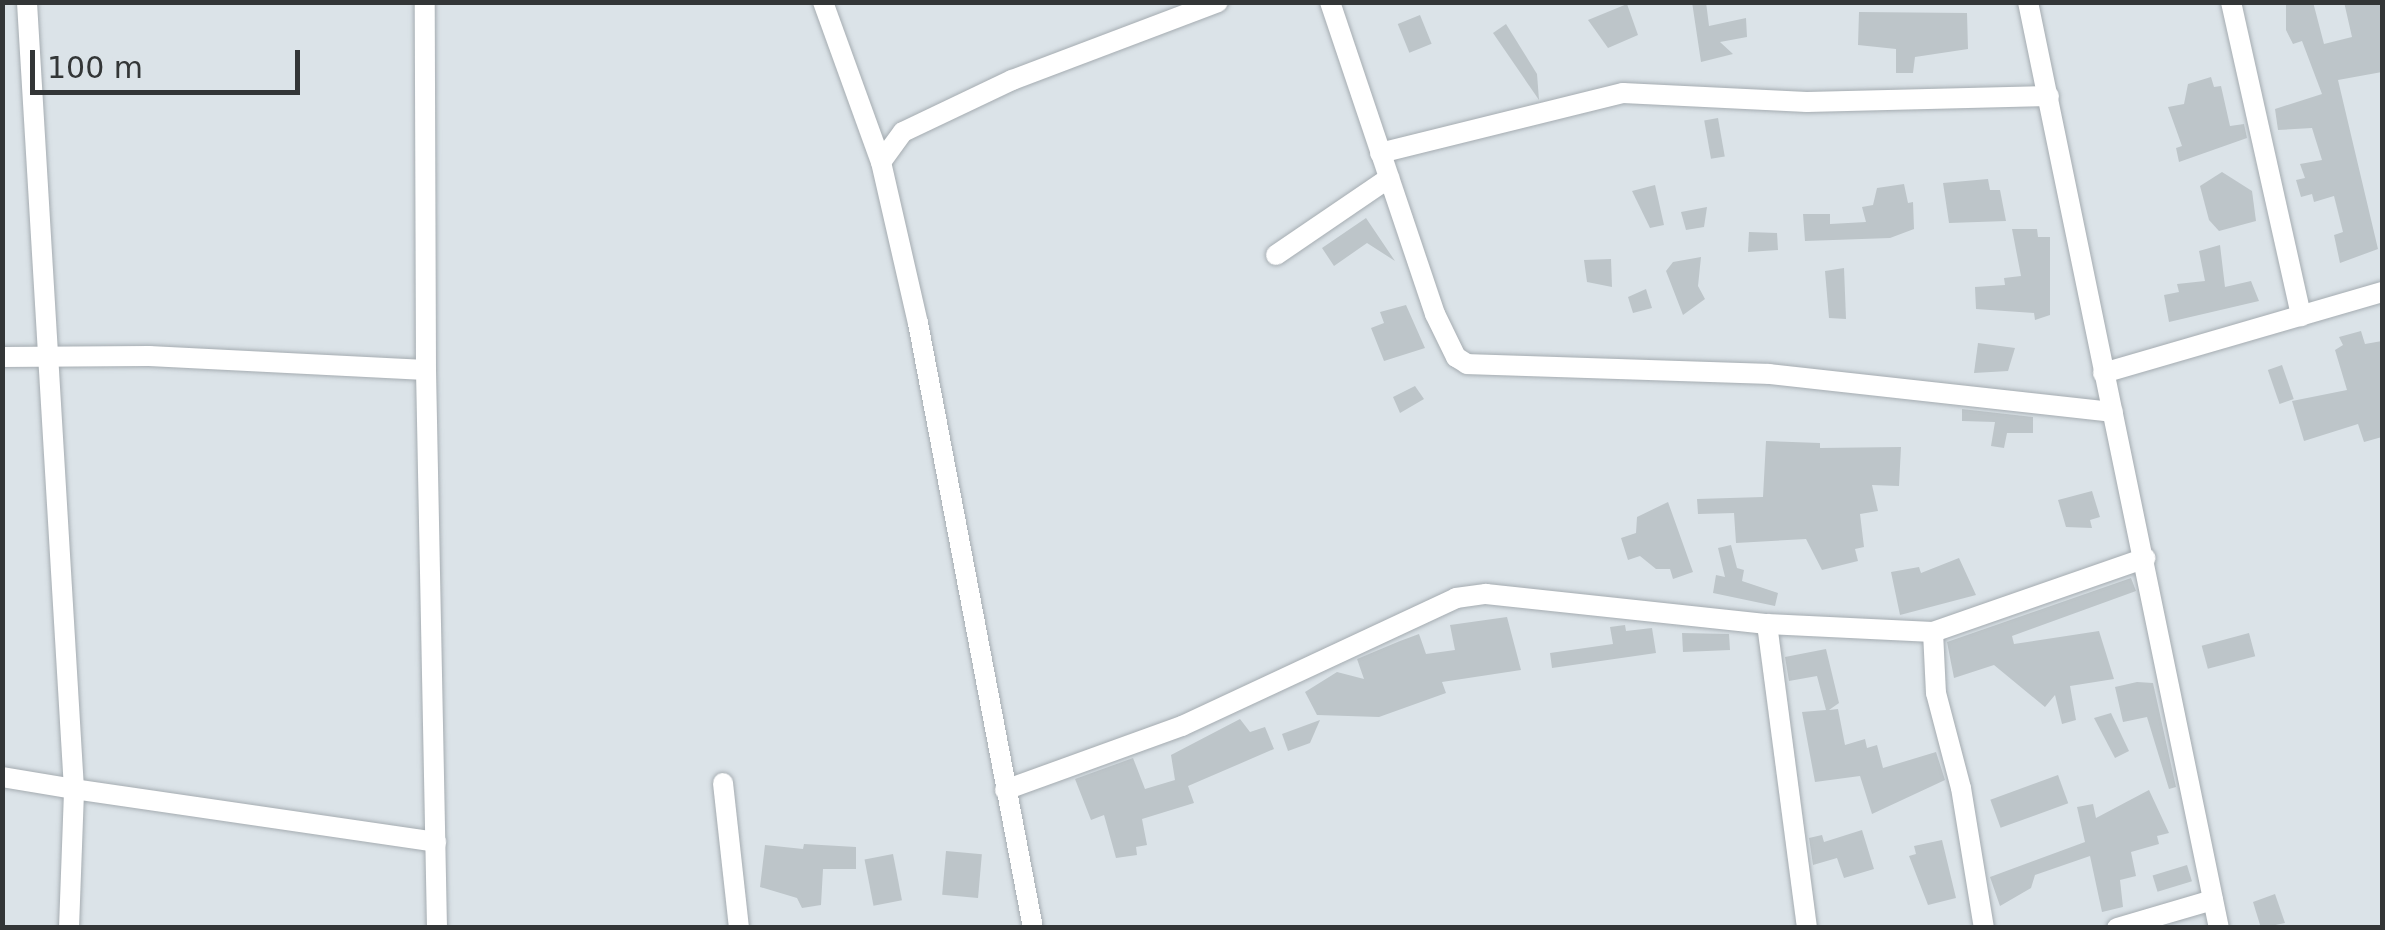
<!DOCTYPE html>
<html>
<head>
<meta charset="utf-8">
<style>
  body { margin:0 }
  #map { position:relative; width:2385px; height:930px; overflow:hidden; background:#dbe3e8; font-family:"DejaVu Sans",sans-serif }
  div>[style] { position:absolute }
  .building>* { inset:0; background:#bdc5c9; transform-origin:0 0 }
  .roads { filter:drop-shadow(0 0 2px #a5acb1) drop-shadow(0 0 2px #a5acb1) }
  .minor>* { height:20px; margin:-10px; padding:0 10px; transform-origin:10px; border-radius:10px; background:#fff }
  span { translate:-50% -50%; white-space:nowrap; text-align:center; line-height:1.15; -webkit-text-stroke:9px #dbe3e8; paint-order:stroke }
  .frame { position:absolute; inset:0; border:5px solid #333637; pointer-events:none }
  .scale { position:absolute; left:30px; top:50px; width:270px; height:45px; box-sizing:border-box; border:5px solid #333637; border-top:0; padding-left:12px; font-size:30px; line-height:35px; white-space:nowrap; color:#333637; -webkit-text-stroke:8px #dbe3e8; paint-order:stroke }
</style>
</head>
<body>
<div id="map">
  <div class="building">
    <i style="clip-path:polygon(1692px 2px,1706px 2px,1709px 26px,1746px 18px,1747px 37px,1720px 42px,1733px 54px,1701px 62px)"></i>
    <i style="clip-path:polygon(2286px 2px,2313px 2px,2324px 44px,2352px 37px,2344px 2px,2382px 2px,2382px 72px,2338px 80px,2378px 249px,2340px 263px,2334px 235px,2343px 232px,2334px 196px,2314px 202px,2312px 194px,2301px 197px,2296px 180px,2305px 178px,2300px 164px,2322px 160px,2312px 128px,2278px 130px,2275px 109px,2322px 94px,2302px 41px,2293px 44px,2286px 30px)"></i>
    <i style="clip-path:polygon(1627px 4px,1638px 35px,1608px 48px,1588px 20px)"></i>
    <i style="clip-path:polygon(1859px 12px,1967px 13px,1968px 49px,1915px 57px,1913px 73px,1896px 73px,1896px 49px,1858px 45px)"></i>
    <i style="left:1420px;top:15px;width:31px;height:24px;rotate:68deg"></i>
    <i style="clip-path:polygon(1506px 24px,1537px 74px,1539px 100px,1493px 33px)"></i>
    <i style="clip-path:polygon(2211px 77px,2214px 87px,2221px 86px,2230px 126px,2244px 124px,2247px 138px,2179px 162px,2176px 148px,2182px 146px,2168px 107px,2184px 104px,2188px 84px)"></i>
    <i style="left:1718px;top:118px;width:39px;height:14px;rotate:80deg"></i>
    <i style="clip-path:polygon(2222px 172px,2252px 191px,2256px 221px,2219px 231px,2209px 220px,2200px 186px)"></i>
    <i style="clip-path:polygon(1988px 179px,1990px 190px,2000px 190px,2006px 221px,1949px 223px,1943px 183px)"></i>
    <i style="clip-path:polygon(1904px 184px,1908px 203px,1913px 202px,1914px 229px,1890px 238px,1805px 241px,1803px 214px,1830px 214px,1830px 224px,1866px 222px,1862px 207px,1873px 205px,1877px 188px)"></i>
    <i style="clip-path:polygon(1655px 185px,1664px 225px,1650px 228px,1632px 191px)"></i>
    <i style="clip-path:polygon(1707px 207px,1704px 227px,1686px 230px,1681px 212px)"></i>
    <i style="clip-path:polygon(1366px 218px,1395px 261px,1367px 243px,1334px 266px,1322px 248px)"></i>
    <i style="clip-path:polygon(2012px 229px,2037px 229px,2038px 237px,2050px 237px,2050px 315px,2035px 320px,2034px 313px,1976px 309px,1975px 287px,2005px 285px,2004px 278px,2021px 276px)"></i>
    <i style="clip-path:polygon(1749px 232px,1777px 233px,1778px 250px,1748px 252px)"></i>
    <i style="clip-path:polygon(2220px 245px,2225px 287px,2251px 281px,2259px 301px,2169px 322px,2164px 295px,2179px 292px,2177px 284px,2205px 281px,2199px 251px)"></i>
    <i style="clip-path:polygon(1701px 257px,1698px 286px,1705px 299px,1683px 315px,1666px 271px,1673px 262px)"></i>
    <i style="clip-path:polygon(1611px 259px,1612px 287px,1587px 282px,1584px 260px)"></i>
    <i style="clip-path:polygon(1844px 268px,1846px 319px,1829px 318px,1825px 271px)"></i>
    <i style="clip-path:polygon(1646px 289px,1652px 308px,1633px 313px,1628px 297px)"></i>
    <i style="clip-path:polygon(1406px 305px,1425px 348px,1384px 361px,1371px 328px,1384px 323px,1380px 312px)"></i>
    <i style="clip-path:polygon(2361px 331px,2365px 344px,2382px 341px,2382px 437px,2364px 442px,2358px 424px,2304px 441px,2292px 401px,2347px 390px,2335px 350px,2343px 345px,2339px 337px)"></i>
    <i style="clip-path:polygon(1978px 343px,2015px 348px,2008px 371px,1974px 373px)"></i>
    <i style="left:2282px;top:365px;width:36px;height:15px;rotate:71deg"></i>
    <i style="clip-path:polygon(1415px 386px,1424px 399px,1400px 413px,1393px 397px)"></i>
    <i style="clip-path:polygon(1962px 409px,2033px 417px,2033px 433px,2007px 433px,2004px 448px,1991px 446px,1995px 422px,1962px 421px)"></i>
    <i style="clip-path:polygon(1766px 441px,1820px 443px,1820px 448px,1901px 447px,1899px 486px,1872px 485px,1878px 511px,1860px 514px,1864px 547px,1855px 549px,1858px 561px,1822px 570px,1806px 539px,1736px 543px,1734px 513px,1698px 514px,1697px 499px,1763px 497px)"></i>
    <i style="clip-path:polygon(2092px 491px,2100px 517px,2090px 520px,2092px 528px,2066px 527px,2058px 500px)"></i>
    <i style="clip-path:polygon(1668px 502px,1693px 572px,1673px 579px,1670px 569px,1656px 569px,1640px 556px,1628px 560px,1621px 538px,1636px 533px,1637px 517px)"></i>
    <i style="clip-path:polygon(1731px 545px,1737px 568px,1744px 570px,1742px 581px,1778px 593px,1775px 606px,1713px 593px,1716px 575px,1725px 577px,1718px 548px)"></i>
    <i style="clip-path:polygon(1959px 558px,1976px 595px,1900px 615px,1891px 572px,1919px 567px,1921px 573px)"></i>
    <i style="clip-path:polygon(2131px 578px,2136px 591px,2012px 636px,2014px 644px,2099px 631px,2114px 679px,2070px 686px,2076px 720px,2062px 724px,2055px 695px,2045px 707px,1994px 665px,1954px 678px,1947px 642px)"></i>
    <i style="clip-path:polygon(1507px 617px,1521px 670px,1442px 682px,1446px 693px,1379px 717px,1317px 715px,1305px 692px,1337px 672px,1364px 679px,1357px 659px,1400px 641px,1419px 634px,1426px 654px,1455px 650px,1450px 625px)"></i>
    <i style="clip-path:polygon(1625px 625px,1626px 631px,1652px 628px,1656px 653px,1552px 668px,1550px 653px,1613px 644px,1610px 627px)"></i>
    <i style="clip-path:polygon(1682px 633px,1729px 634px,1730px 650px,1683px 652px)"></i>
    <i style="left:2249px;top:633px;width:24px;height:49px;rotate:75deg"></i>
    <i style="clip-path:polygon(1826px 649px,1839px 703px,1829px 710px,1838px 709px,1845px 745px,1865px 739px,1867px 748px,1877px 745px,1883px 768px,1936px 752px,1945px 780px,1872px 814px,1860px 776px,1815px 782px,1802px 712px,1826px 710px,1817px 676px,1789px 681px,1785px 657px)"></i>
    <i style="clip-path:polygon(2137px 682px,2153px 683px,2176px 787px,2169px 789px,2147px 717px,2123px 722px,2115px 687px)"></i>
    <i style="clip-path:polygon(2111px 713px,2129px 751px,2115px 758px,2094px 718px)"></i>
    <i style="clip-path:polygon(1240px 719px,1250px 732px,1265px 727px,1274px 749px,1188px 786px,1194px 803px,1142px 819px,1147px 845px,1136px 847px,1137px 855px,1116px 858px,1104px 815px,1091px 820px,1075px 779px,1133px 758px,1145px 789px,1175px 780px,1171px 755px)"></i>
    <i style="clip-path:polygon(1320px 720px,1310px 743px,1288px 751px,1282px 734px)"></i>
    <i style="left:2058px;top:775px;width:30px;height:72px;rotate:70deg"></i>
    <i style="clip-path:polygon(2149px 790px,2169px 833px,2157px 836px,2159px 844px,2131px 852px,2136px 876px,2120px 880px,2123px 907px,2102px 912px,2090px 856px,2035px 875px,2031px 888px,2000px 906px,1990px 877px,2085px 842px,2077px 807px,2093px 804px,2096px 818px)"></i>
    <i style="clip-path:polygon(1862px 830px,1874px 869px,1844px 878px,1837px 858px,1813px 865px,1809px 838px,1822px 835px,1824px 842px)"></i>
    <i style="clip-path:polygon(1942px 840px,1956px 898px,1928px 905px,1909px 856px,1916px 854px,1914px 846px)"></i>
    <i style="clip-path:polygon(804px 844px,856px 847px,856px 869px,823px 869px,821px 905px,802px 908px,797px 898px,760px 887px,765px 845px,803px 849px)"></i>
    <i style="left:946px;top:851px;width:36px;height:44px;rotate:5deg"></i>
    <i style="left:893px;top:854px;width:47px;height:29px;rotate:79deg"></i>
    <i style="left:2187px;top:865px;width:17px;height:36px;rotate:73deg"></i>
    <i style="clip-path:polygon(2275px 894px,2285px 923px,2261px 928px,2253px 902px)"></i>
  </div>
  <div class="roads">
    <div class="minor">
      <i style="left:823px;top:2px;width:170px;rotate:70.1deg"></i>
      <i style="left:881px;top:162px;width:165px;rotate:77.1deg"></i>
      <i style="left:918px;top:323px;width:616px;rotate:79.24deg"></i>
      <i style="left:1330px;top:2px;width:329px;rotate:71.4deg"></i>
      <i style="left:1435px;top:314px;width:48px;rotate:64deg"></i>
      <i style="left:1456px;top:357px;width:13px;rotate:32deg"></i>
      <i style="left:1467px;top:364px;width:302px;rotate:1.9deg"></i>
      <i style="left:1769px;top:374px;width:346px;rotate:6.3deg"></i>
      <i style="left:2028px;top:2px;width:945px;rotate:78.35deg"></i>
      <i style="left:2231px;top:2px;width:322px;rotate:77.4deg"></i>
      <i style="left:1380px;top:153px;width:250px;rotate:-13.9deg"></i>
      <i style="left:1623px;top:93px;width:184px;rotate:2.8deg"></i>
      <i style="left:1807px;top:102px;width:242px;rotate:-1.4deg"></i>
      <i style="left:881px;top:162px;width:37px;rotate:-54deg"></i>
      <i style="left:903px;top:132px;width:121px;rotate:-25.5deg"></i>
      <i style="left:1012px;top:80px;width:220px;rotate:-20.7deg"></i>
      <i style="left:1276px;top:255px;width:137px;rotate:-34.3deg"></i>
      <i style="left:2px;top:357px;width:147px;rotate:-0.4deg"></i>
      <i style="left:149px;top:356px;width:277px;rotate:2.9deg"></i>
      <i style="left:426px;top:370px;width:368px;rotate:-90.2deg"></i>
      <i style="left:426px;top:370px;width:558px;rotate:88.87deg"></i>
      <i style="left:2103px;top:373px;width:291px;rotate:-16.2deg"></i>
      <i style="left:1767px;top:624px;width:307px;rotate:82.5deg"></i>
      <i style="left:1933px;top:632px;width:61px;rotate:87.2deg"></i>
      <i style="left:1936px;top:693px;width:98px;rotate:75.3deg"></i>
      <i style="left:1961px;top:788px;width:142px;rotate:80.7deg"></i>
      <i style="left:2px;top:777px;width:73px;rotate:9.5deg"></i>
      <i style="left:74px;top:789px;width:788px;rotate:-93.42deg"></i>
      <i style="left:723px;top:783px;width:146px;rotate:83.7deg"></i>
      <i style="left:1005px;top:790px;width:188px;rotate:-19.9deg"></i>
      <i style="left:1182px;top:726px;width:302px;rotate:-25deg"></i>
      <i style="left:1456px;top:598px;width:30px;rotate:-8deg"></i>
      <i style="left:1486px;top:594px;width:283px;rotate:6.1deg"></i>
      <i style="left:1767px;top:624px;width:166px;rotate:2.8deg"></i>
      <i style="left:1933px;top:632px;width:225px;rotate:-19.2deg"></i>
      <i style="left:69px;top:928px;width:139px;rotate:-87.9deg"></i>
      <i style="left:74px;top:789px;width:366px;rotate:8.3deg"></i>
      <i style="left:2117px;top:928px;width:100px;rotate:-16.3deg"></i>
    </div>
  </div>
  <div class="frame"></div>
  <div class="scale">100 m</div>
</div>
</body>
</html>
